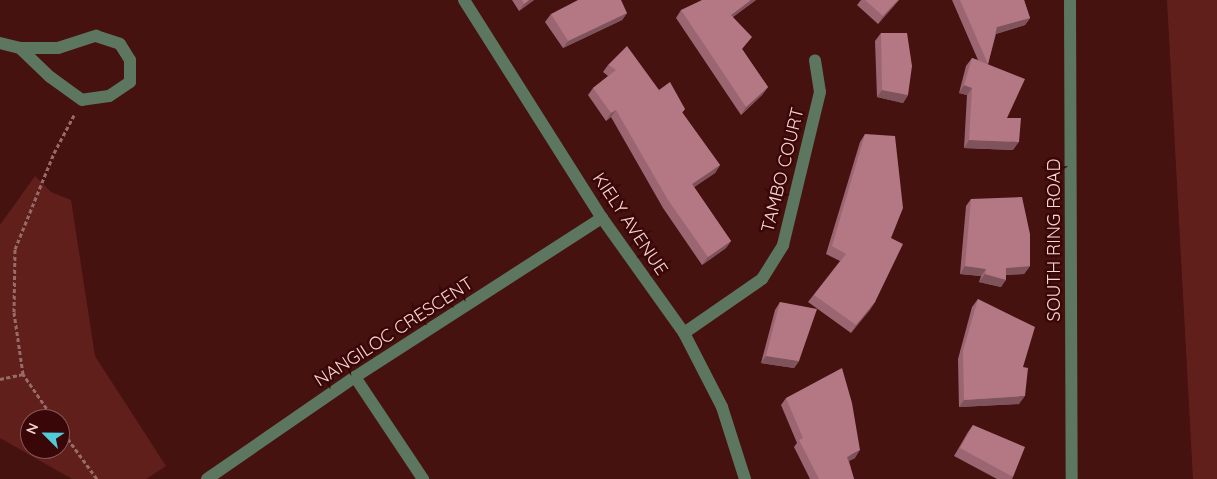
<!DOCTYPE html>
<html>
<head>
<meta charset="utf-8">
<style>
  body { margin:0 }
  #map { position:relative; width:1217px; height:479px; overflow:hidden; background:#451210; font-family:Quicksand,sans-serif }
  div>[style] { position:absolute }
  .green>* { inset:0; background:#611f1c }
  .path>* { height:3px; margin-top:-1.5px; transform-origin:0; background:repeating-linear-gradient(90deg,#966b68 0 4px,transparent 0 6.5px) }
  .minor>* { height:12px; margin:-6px; padding:0 6px; transform-origin:6px; border-radius:6px; background:#5d765f }
  .wall>* { inset:0; background:#9b6672 }
  .shaded-wall>* { inset:0; background:#7e535c }
  .building>* { inset:0; background:#b47784 }
  span { translate:-50% -50%; white-space:nowrap; text-align:center; line-height:1.15; -webkit-text-stroke:5px #390707; paint-order:stroke }
  .street-label { font-size:18px; color:#f8d6d1 }
  .north { position:absolute; left:20px; top:409px; width:50px; height:50px; box-sizing:border-box; background:#390707; border:1px solid #855a58; border-radius:50%; rotate:293deg; font-size:14px; font-weight:700; line-height:20px; text-align:center; color:#f8d6d1 }
  .north::after { content:''; display:block; margin:auto; width:18px; height:22px; background:#52cbd9; clip-path:polygon(50% 0,100% 100%,50% 72%,0 100%) }
</style>
</head>
<body>
<div id="map">
  <div class="green">
    <i style="clip-path:polygon(1167px 0,1217px 0,1217px 479px,1193px 479px)"></i>
    <i style="clip-path:polygon(evenodd,35px 176px,51px 192px,71px 200px,95px 356px,166px 466px,146px 479px,72px 479px,0 438px,0 225px,35px 176px,30px 419px,60px 419px,60px 449px,30px 449px,30px 419px)"></i>
  </div>
  <div class="path">
    <i style="left:0;top:379px;width:24px;rotate:-12deg"></i>
    <i style="left:54px;top:419px;width:55px;rotate:-124.6deg"></i>
    <i style="left:23px;top:374px;width:63px;rotate:-98.3deg"></i>
    <i style="left:14px;top:312px;width:63px;rotate:-89.1deg"></i>
    <i style="left:15px;top:249px;width:104px;rotate:-67.9deg"></i>
    <i style="left:54px;top:153px;width:43px;rotate:-62.2deg"></i>
    <i style="left:60px;top:428px;width:63px;rotate:54deg"></i>
  </div>
  <div class="minor">
    <i style="left:464px;top:0;width:258px;rotate:57.7deg"></i>
    <i style="left:602px;top:218px;width:141px;rotate:54.5deg"></i>
    <i style="left:684px;top:333px;width:83px;rotate:62.8deg"></i>
    <i style="left:722px;top:407px;width:76px;rotate:72.3deg"></i>
    <i style="left:1070px;top:0;width:479px;rotate:89.8deg"></i>
    <i style="left:0;top:43px;width:21px;rotate:14deg"></i>
    <i style="left:20px;top:48px;width:38px"></i>
    <i style="left:58px;top:48px;width:40px;rotate:-18deg"></i>
    <i style="left:96px;top:36px;width:25px;rotate:18deg"></i>
    <i style="left:120px;top:44px;width:19px;rotate:58deg"></i>
    <i style="left:130px;top:60px;width:22px;rotate:90deg"></i>
    <i style="left:130px;top:82px;width:25px;rotate:146deg"></i>
    <i style="left:109px;top:96px;width:27px;rotate:172deg"></i>
    <i style="left:82px;top:100px;width:39px;rotate:-144deg"></i>
    <i style="left:50px;top:77px;width:42px;rotate:-136deg"></i>
    <i style="left:684px;top:333px;width:95px;rotate:-34.7deg"></i>
    <i style="left:762px;top:279px;width:40px;rotate:-58deg"></i>
    <i style="left:783px;top:245px;width:157px;rotate:-76.4deg"></i>
    <i style="left:820px;top:92px;width:32px;rotate:-99deg"></i>
    <i style="left:355px;top:377px;width:123px;rotate:56.3deg"></i>
    <i style="left:207px;top:479px;width:180px;rotate:-34.6deg"></i>
    <i style="left:355px;top:377px;width:294px;rotate:-32.8deg"></i>
  </div>
  <div class="wall">
    <i style="clip-path:polygon(512px 0,534px 0,519px 11px)"></i>
    <i style="clip-path:polygon(756px 0,733px 17px,742px 49px,768px 87px,762px 95px,741px 115px,676px 18px,681px 10px)"></i>
    <i style="clip-path:polygon(861px 0,899px 0,878px 24px,857px 5px)"></i>
    <i style="clip-path:polygon(952px 0,1024px 0,1030px 18px,1025px 25px,996px 34px,988px 64px,1007px 118px,1013px 150px,964px 148px,967px 95px,959px 93px,966px 66px,972px 58px,978px 60px)"></i>
    <i style="clip-path:polygon(627px 13px,622px 20px,563px 48px,545px 22px,551px 14px)"></i>
    <i style="clip-path:polygon(881px 33px,908px 95px,903px 103px,877px 97px,875px 41px)"></i>
    <i style="clip-path:polygon(608px 65px,659px 90px,685px 109px,682px 113px,720px 165px,715px 173px,694px 187px,731px 241px,726px 248px,702px 265px,663px 208px,611px 117px,606px 121px,588px 95px,593px 88px,608px 76px,603px 72px)"></i>
    <i style="clip-path:polygon(865px 134px,891px 238px,875px 302px,851px 333px,808px 302px,840px 261px,826px 254px,860px 142px)"></i>
    <i style="clip-path:polygon(971px 199px,1030px 266px,1024px 274px,1006px 275px,1001px 287px,979px 282px,981px 276px,960px 274px,966px 206px)"></i>
    <i style="clip-path:polygon(978px 299px,1023px 367px,1019px 404px,959px 407px,958px 359px,972px 307px)"></i>
    <i style="clip-path:polygon(780px 302px,799px 361px,794px 368px,761px 363px,775px 310px)"></i>
    <i style="clip-path:polygon(786px 398px,855px 458px,849px 461px,854px 479px,810px 479px,794px 447px,797px 443px,781px 405px)"></i>
    <i style="clip-path:polygon(973px 425px,1013px 477px,1012px 479px,997px 479px,954px 456px,968px 432px)"></i>
  </div>
  <div class="shaded-wall">
    <i style="clip-path:polygon(529px 0,534px 0,519px 11px,524px 4px)"></i>
    <i style="clip-path:polygon(751px 0,756px 0,725px 22px,731px 15px)"></i>
    <i style="clip-path:polygon(898px 0,899px 0,878px 24px,883px 16px)"></i>
    <i style="clip-path:polygon(627px 13px,622px 20px,563px 48px,568px 41px)"></i>
    <i style="clip-path:polygon(1030px 18px,1025px 25px,992px 35px,997px 27px)"></i>
    <i style="clip-path:polygon(964px 85px,972px 88px,967px 95px,959px 93px)"></i>
    <i style="clip-path:polygon(768px 87px,762px 95px,741px 115px,746px 107px)"></i>
    <i style="clip-path:polygon(882px 90px,908px 95px,903px 103px,877px 97px)"></i>
    <i style="clip-path:polygon(616px 110px,611px 117px,606px 121px,611px 113px)"></i>
    <i style="clip-path:polygon(969px 140px,1019px 142px,1013px 150px,964px 148px)"></i>
    <i style="clip-path:polygon(720px 165px,715px 173px,687px 192px,692px 184px)"></i>
    <i style="clip-path:polygon(731px 241px,726px 248px,702px 265px,708px 257px)"></i>
    <i style="clip-path:polygon(965px 266px,986px 269px,981px 276px,960px 274px)"></i>
    <i style="clip-path:polygon(1030px 266px,1024px 274px,1001px 275px,1006px 268px)"></i>
    <i style="clip-path:polygon(985px 274px,1006px 280px,1001px 287px,979px 282px)"></i>
    <i style="clip-path:polygon(875px 302px,870px 310px,851px 333px,856px 325px)"></i>
    <i style="clip-path:polygon(766px 356px,799px 361px,794px 368px,761px 363px)"></i>
    <i style="clip-path:polygon(1025px 396px,1019px 404px,959px 407px,964px 400px)"></i>
    <i style="clip-path:polygon(860px 450px,855px 458px,842px 464px,847px 457px)"></i>
  </div>
  <div class="building">
    <i style="clip-path:polygon(522px 0,529px 0,524px 4px)"></i>
    <i style="clip-path:polygon(578px 0,621px 0,627px 13px,568px 41px,551px 14px)"></i>
    <i style="clip-path:polygon(702px 0,751px 0,731px 15px,752px 37px,742px 49px,768px 87px,746px 107px,681px 10px)"></i>
    <i style="clip-path:polygon(865px 0,898px 0,883px 16px)"></i>
    <i style="clip-path:polygon(960px 0,1024px 0,1030px 18px,997px 27px,988px 64px)"></i>
    <i style="clip-path:polygon(881px 33px,907px 33px,912px 66px,908px 95px,882px 90px)"></i>
    <i style="clip-path:polygon(627px 46px,659px 90px,670px 82px,685px 109px,682px 112px,720px 165px,692px 184px,731px 241px,708px 257px,668px 200px,616px 110px,611px 113px,593px 88px,616px 70px,608px 65px)"></i>
    <i style="clip-path:polygon(972px 58px,1025px 79px,1007px 118px,1021px 118px,1019px 142px,969px 140px,972px 88px,964px 85px)"></i>
    <i style="clip-path:polygon(865px 134px,895px 136px,903px 208px,891px 238px,903px 244px,875px 302px,856px 325px,814px 295px,846px 254px,832px 246px)"></i>
    <i style="clip-path:polygon(1022px 197px,1030px 234px,1030px 266px,1006px 268px,1006px 280px,985px 274px,986px 269px,965px 266px,971px 199px)"></i>
    <i style="clip-path:polygon(978px 299px,1035px 327px,1023px 367px,1028px 368px,1025px 396px,964px 400px,963px 351px)"></i>
    <i style="clip-path:polygon(780px 302px,817px 309px,799px 361px,766px 356px)"></i>
    <i style="clip-path:polygon(842px 368px,852px 403px,860px 450px,847px 457px,854px 479px,819px 479px,799px 440px,803px 438px,786px 398px)"></i>
    <i style="clip-path:polygon(973px 425px,1025px 447px,1013px 477px,960px 448px)"></i>
  </div>
  <div class="street-label">
    <span style="left:783px;top:170px;rotate:-76deg">TAMBO COURT</span>
    <span style="left:630px;top:224px;rotate:56deg">KIELY AVENUE</span>
    <span style="left:1054px;top:240px;rotate:-90deg">SOUTH RING ROAD</span>
    <span style="left:394px;top:332px;rotate:-33deg">NANGILOC CRESCENT</span>
  </div>
  <div class="north">N</div>
</div>
</body>
</html>
